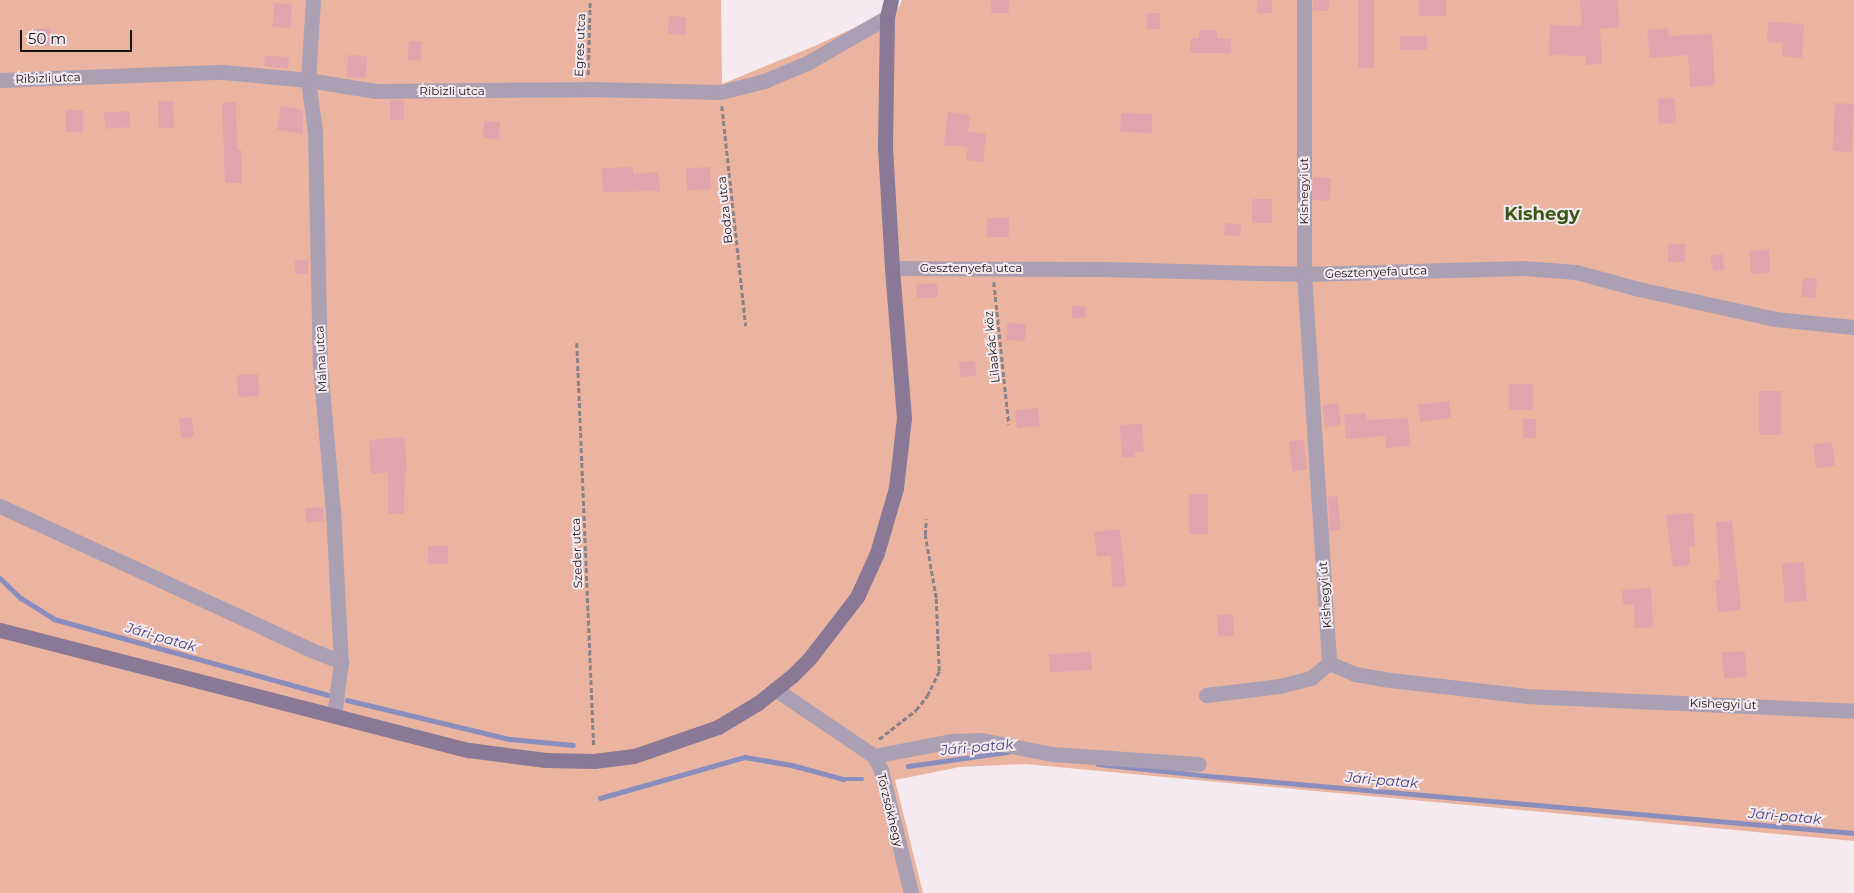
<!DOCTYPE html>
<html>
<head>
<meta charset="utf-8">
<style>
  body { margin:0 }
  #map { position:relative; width:1854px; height:893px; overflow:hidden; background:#f5eaf0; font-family:Montserrat,sans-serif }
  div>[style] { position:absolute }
  .green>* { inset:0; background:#eab4a0 }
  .stream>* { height:4.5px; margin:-2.25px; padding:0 2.25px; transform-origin:2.25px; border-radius:2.25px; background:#8a8ebe }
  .building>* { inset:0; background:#e1a5ad; transform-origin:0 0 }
  .path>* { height:2.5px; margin-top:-1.25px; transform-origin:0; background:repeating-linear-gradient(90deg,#898286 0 5px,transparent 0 7.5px) }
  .street>* { height:15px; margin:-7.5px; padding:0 7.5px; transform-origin:7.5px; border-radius:7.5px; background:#aa9fb3 }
  .secondary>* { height:15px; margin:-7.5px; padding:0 7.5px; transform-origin:7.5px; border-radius:7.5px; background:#8a7996 }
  span { translate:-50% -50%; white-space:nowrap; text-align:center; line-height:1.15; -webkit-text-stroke:4px #f5eaf0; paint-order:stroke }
  .street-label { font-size:12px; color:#171416 }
  .water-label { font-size:14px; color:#454684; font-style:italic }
  .district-label { font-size:18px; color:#395714; font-weight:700 }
  .scale { position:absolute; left:20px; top:30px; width:112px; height:22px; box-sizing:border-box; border:2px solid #171416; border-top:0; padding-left:6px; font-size:15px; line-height:18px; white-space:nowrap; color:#171416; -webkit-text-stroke:4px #f5eaf0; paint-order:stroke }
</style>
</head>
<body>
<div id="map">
  <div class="green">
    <i style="clip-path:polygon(0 0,721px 0,722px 84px,817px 45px,899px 7px,902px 0,1854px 0,1854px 841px,1025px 764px,960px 767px,895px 780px,923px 893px,0 893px)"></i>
  </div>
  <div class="stream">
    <i style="left:0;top:578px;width:29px;rotate:44deg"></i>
    <i style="left:21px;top:598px;width:39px;rotate:32deg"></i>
    <i style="left:54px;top:619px;width:284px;rotate:15.5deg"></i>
    <i style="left:347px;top:700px;width:168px;rotate:13.5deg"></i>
    <i style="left:510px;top:739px;width:63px;rotate:5.4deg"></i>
    <i style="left:1098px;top:764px;width:123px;rotate:6.1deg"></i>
    <i style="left:1220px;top:777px;width:636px;rotate:5.05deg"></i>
    <i style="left:908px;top:766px;width:101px;rotate:-8deg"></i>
    <i style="left:600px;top:798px;width:151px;rotate:-15.8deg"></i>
    <i style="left:745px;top:757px;width:48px;rotate:9.7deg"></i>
    <i style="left:792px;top:765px;width:53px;rotate:15.4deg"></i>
    <i style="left:843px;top:779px;width:19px"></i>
  </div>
  <div class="building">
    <i style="left:991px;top:0;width:18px;height:13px"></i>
    <i style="left:1257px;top:0;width:15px;height:13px"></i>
    <i style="left:1313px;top:0;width:16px;height:11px"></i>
    <i style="left:1358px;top:0;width:16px;height:68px"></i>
    <i style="left:1419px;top:0;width:27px;height:16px"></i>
    <i style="clip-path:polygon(1580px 0,1618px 0,1619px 27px,1600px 29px,1602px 64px,1586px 65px,1586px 56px,1549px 55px,1550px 25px,1582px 26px)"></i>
    <i style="left:274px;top:3px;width:18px;height:24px;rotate:3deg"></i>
    <i style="left:1147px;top:13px;width:13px;height:16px"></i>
    <i style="left:669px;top:16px;width:17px;height:18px;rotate:3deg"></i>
    <i style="clip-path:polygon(1768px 22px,1804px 24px,1802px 58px,1782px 56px,1783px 43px,1767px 42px)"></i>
    <i style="left:37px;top:28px;width:14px;height:18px;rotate:4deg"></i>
    <i style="clip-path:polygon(1668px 28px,1669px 36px,1712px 34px,1715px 85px,1690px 87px,1688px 55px,1650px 58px,1647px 30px)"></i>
    <i style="clip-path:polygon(1199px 30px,1217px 30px,1217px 38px,1231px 39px,1231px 53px,1190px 53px,1191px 38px,1199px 38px)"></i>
    <i style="left:1400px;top:36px;width:27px;height:14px"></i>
    <i style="left:409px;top:41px;width:13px;height:19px;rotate:4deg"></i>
    <i style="left:348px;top:55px;width:19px;height:22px;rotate:3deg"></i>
    <i style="clip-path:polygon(265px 56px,289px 57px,288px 69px,264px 66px)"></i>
    <i style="left:1675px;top:98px;width:25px;height:17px;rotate:88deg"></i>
    <i style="left:390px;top:100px;width:14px;height:20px"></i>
    <i style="left:173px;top:101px;width:27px;height:15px;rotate:88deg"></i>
    <i style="clip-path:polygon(236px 102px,237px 150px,241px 149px,242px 183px,225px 183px,222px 103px)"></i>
    <i style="left:1835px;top:103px;width:19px;height:48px;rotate:3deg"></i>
    <i style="clip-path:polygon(281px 106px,303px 110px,303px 134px,277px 130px)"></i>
    <i style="left:66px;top:110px;width:17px;height:22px"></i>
    <i style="left:129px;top:111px;width:16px;height:25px;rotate:86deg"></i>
    <i style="clip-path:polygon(948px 112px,970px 115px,968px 132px,986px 134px,983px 162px,966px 160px,968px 147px,944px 145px)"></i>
    <i style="left:1121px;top:113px;width:31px;height:19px;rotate:2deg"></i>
    <i style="left:484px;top:121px;width:16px;height:17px;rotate:4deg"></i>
    <i style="clip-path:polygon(633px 167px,633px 174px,658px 172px,660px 191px,603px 192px,602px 168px)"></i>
    <i style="left:710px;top:167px;width:22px;height:24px;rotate:87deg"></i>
    <i style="left:1313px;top:177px;width:18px;height:23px;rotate:3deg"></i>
    <i style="left:1252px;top:199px;width:20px;height:24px"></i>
    <i style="left:987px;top:218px;width:22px;height:19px"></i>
    <i style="left:1225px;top:223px;width:16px;height:12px;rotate:4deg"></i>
    <i style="left:1668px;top:244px;width:17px;height:18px"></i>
    <i style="left:1769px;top:250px;width:23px;height:19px;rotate:88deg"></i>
    <i style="left:1722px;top:254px;width:16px;height:12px;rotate:79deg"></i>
    <i style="left:295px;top:260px;width:13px;height:14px"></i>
    <i style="left:1803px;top:278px;width:14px;height:19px;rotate:4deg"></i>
    <i style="left:937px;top:283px;width:14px;height:21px;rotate:86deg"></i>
    <i style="left:1072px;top:306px;width:14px;height:12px"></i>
    <i style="left:1007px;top:323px;width:19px;height:17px;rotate:3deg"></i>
    <i style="left:975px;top:361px;width:15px;height:16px;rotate:86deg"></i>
    <i style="left:258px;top:374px;width:22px;height:21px;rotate:87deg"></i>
    <i style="left:1509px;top:384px;width:24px;height:26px"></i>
    <i style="left:1759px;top:391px;width:22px;height:44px"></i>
    <i style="left:1449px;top:401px;width:17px;height:31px;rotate:83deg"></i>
    <i style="left:1338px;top:403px;width:22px;height:16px;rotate:82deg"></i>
    <i style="left:1038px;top:408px;width:18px;height:23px;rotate:84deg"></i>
    <i style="clip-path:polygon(1366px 413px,1367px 420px,1408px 418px,1410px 446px,1386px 448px,1385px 436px,1346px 439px,1344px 415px)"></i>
    <i style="left:192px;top:417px;width:20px;height:13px;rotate:84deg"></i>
    <i style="left:1523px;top:419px;width:13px;height:19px"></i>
    <i style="clip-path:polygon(1142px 424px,1144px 452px,1135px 452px,1135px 457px,1122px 458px,1120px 425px)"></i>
    <i style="clip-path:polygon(404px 437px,407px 471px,405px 471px,404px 514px,388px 514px,388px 472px,371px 474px,369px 440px)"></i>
    <i style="left:1304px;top:440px;width:30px;height:15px;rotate:84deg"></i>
    <i style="left:1832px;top:442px;width:24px;height:19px;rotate:83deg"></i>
    <i style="left:1208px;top:494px;width:40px;height:19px;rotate:90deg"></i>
    <i style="clip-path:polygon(1337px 496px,1341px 530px,1330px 531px,1328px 497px)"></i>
    <i style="left:323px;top:507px;width:14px;height:18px;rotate:86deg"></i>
    <i style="clip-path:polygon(1693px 513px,1695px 546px,1689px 546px,1690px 565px,1673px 567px,1666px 515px)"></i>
    <i style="clip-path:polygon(1732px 521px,1741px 610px,1718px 612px,1715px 580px,1720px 580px,1716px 522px)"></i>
    <i style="clip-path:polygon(1120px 529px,1126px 586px,1112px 587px,1111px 555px,1097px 557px,1094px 532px)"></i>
    <i style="left:448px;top:546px;width:18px;height:20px;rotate:90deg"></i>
    <i style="left:1804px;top:562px;width:39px;height:22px;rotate:86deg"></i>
    <i style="clip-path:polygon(1651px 588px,1653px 627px,1635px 628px,1634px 604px,1623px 605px,1622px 590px)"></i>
    <i style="left:1233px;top:614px;width:22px;height:16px;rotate:87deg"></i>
    <i style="left:1745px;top:651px;width:26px;height:23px;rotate:86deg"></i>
    <i style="left:1091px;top:652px;width:18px;height:42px;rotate:87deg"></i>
  </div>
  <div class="path">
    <i style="left:588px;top:75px;width:75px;rotate:-88.5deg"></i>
    <i style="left:722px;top:106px;width:221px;rotate:83.8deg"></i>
    <i style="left:994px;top:282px;width:143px;rotate:84deg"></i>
    <i style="left:577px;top:343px;width:403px;rotate:87.6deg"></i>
    <i style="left:879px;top:739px;width:47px;rotate:-38.1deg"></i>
    <i style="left:916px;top:710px;width:18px;rotate:-52deg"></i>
    <i style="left:927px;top:696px;width:28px;rotate:-64deg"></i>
    <i style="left:939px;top:671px;width:73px;rotate:-92.4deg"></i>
    <i style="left:936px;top:598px;width:64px;rotate:-99.9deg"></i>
    <i style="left:925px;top:535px;width:16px;rotate:-86deg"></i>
  </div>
  <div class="street">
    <i style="left:313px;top:0;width:80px;rotate:93.6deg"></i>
    <i style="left:308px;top:80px;width:52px;rotate:82.3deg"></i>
    <i style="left:315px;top:132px;width:234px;rotate:88.8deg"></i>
    <i style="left:320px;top:366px;width:146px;rotate:84.9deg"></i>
    <i style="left:333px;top:511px;width:151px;rotate:87deg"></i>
    <i style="left:341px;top:662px;width:54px;rotate:97.4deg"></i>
    <i style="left:1304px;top:0;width:274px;rotate:90deg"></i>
    <i style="left:1304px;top:274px;width:390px;rotate:86.3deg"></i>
    <i style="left:0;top:80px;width:223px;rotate:-2.1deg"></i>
    <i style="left:223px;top:72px;width:85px;rotate:5.4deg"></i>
    <i style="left:308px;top:80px;width:69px;rotate:9.2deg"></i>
    <i style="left:376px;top:91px;width:212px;rotate:-0.5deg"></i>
    <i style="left:588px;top:89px;width:133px;rotate:1.3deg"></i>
    <i style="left:721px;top:92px;width:44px;rotate:-14.3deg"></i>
    <i style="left:764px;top:81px;width:47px;rotate:-22.7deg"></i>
    <i style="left:807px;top:63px;width:92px;rotate:-29.9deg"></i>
    <i style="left:892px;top:268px;width:210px;rotate:0.3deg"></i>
    <i style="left:1102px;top:269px;width:202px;rotate:1.4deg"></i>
    <i style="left:1304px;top:274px;width:219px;rotate:-1.6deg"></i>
    <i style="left:1523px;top:268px;width:53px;rotate:4.3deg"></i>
    <i style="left:1576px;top:272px;width:65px;rotate:15.1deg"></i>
    <i style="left:1639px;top:289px;width:139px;rotate:12.4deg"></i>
    <i style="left:1775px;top:319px;width:79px;rotate:5.8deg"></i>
    <i style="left:0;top:506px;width:340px;rotate:24.8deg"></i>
    <i style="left:309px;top:649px;width:35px;rotate:22deg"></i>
    <i style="left:1329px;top:663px;width:28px;rotate:23deg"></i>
    <i style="left:1355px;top:674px;width:27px;rotate:10deg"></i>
    <i style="left:1382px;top:679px;width:145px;rotate:6.7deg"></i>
    <i style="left:1526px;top:696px;width:328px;rotate:2.6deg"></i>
    <i style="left:775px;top:689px;width:120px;rotate:34.1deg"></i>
    <i style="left:874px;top:756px;width:16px;rotate:63deg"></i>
    <i style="left:881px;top:770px;width:127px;rotate:76.3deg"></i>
    <i style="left:1206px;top:695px;width:74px;rotate:-7deg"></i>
    <i style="left:1279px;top:686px;width:33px;rotate:-14deg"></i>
    <i style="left:1311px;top:678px;width:23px;rotate:-40deg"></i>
    <i style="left:874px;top:756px;width:78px;rotate:-11deg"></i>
    <i style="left:951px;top:741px;width:30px;rotate:-2deg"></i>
    <i style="left:981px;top:740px;width:72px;rotate:11.2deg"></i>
    <i style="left:1052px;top:754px;width:147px;rotate:3.9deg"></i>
  </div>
  <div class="secondary">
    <i style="left:0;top:630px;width:484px;rotate:14.4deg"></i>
    <i style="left:469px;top:750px;width:77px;rotate:7.5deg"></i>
    <i style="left:545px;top:760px;width:49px;rotate:1.2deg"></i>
    <i style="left:594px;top:761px;width:40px;rotate:-7.1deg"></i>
    <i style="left:634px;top:756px;width:89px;rotate:-19deg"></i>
    <i style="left:718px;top:727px;width:47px;rotate:-31deg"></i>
    <i style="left:758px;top:703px;width:43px;rotate:-38.5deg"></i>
    <i style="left:792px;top:676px;width:24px;rotate:-45deg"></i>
    <i style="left:809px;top:659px;width:78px;rotate:-52.3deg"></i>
    <i style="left:857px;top:597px;width:48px;rotate:-65.6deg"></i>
    <i style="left:877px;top:553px;width:68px;rotate:-73.7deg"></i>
    <i style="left:896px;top:488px;width:70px;rotate:-83.5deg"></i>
    <i style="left:904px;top:418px;width:150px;rotate:-94.6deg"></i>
    <i style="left:892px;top:268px;width:122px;rotate:-93.3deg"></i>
    <i style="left:885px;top:146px;width:129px;rotate:-89.1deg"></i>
    <i style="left:887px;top:17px;width:17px;rotate:-77deg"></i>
  </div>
  <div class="street-label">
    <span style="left:580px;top:45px;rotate:-88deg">Egres utca</span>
    <span style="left:48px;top:78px;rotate:-2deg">Ribizli utca</span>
    <span style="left:452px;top:91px">Ribizli utca</span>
    <span style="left:1304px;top:191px;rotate:-90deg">Kishegyi út</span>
    <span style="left:725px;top:210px;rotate:-96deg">Bodza utca</span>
    <span style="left:971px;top:268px">Gesztenyefa utca</span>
    <span style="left:1376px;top:272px;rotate:-2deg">Gesztenyefa utca</span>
    <span style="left:992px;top:347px;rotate:-96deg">Lilaakác köz</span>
    <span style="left:321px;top:359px;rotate:-93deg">Málna utca</span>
    <span style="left:577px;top:553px;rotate:-92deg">Szeder utca</span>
    <span style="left:1325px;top:595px;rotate:-94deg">Kishegyi út</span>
    <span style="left:1723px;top:704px;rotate:2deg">Kishegyi út</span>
    <span style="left:890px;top:810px;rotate:76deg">Törzsökhegy</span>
  </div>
  <div class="water-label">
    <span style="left:161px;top:637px;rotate:16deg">Jári-patak</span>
    <span style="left:977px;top:747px;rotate:-5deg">Jári-patak</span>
    <span style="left:1382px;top:780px;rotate:5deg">Jári-patak</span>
    <span style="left:1785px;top:816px;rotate:5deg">Jári-patak</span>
  </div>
  <div class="district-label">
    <span style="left:1542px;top:214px">Kishegy</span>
  </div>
  <div class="scale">50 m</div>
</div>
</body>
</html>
